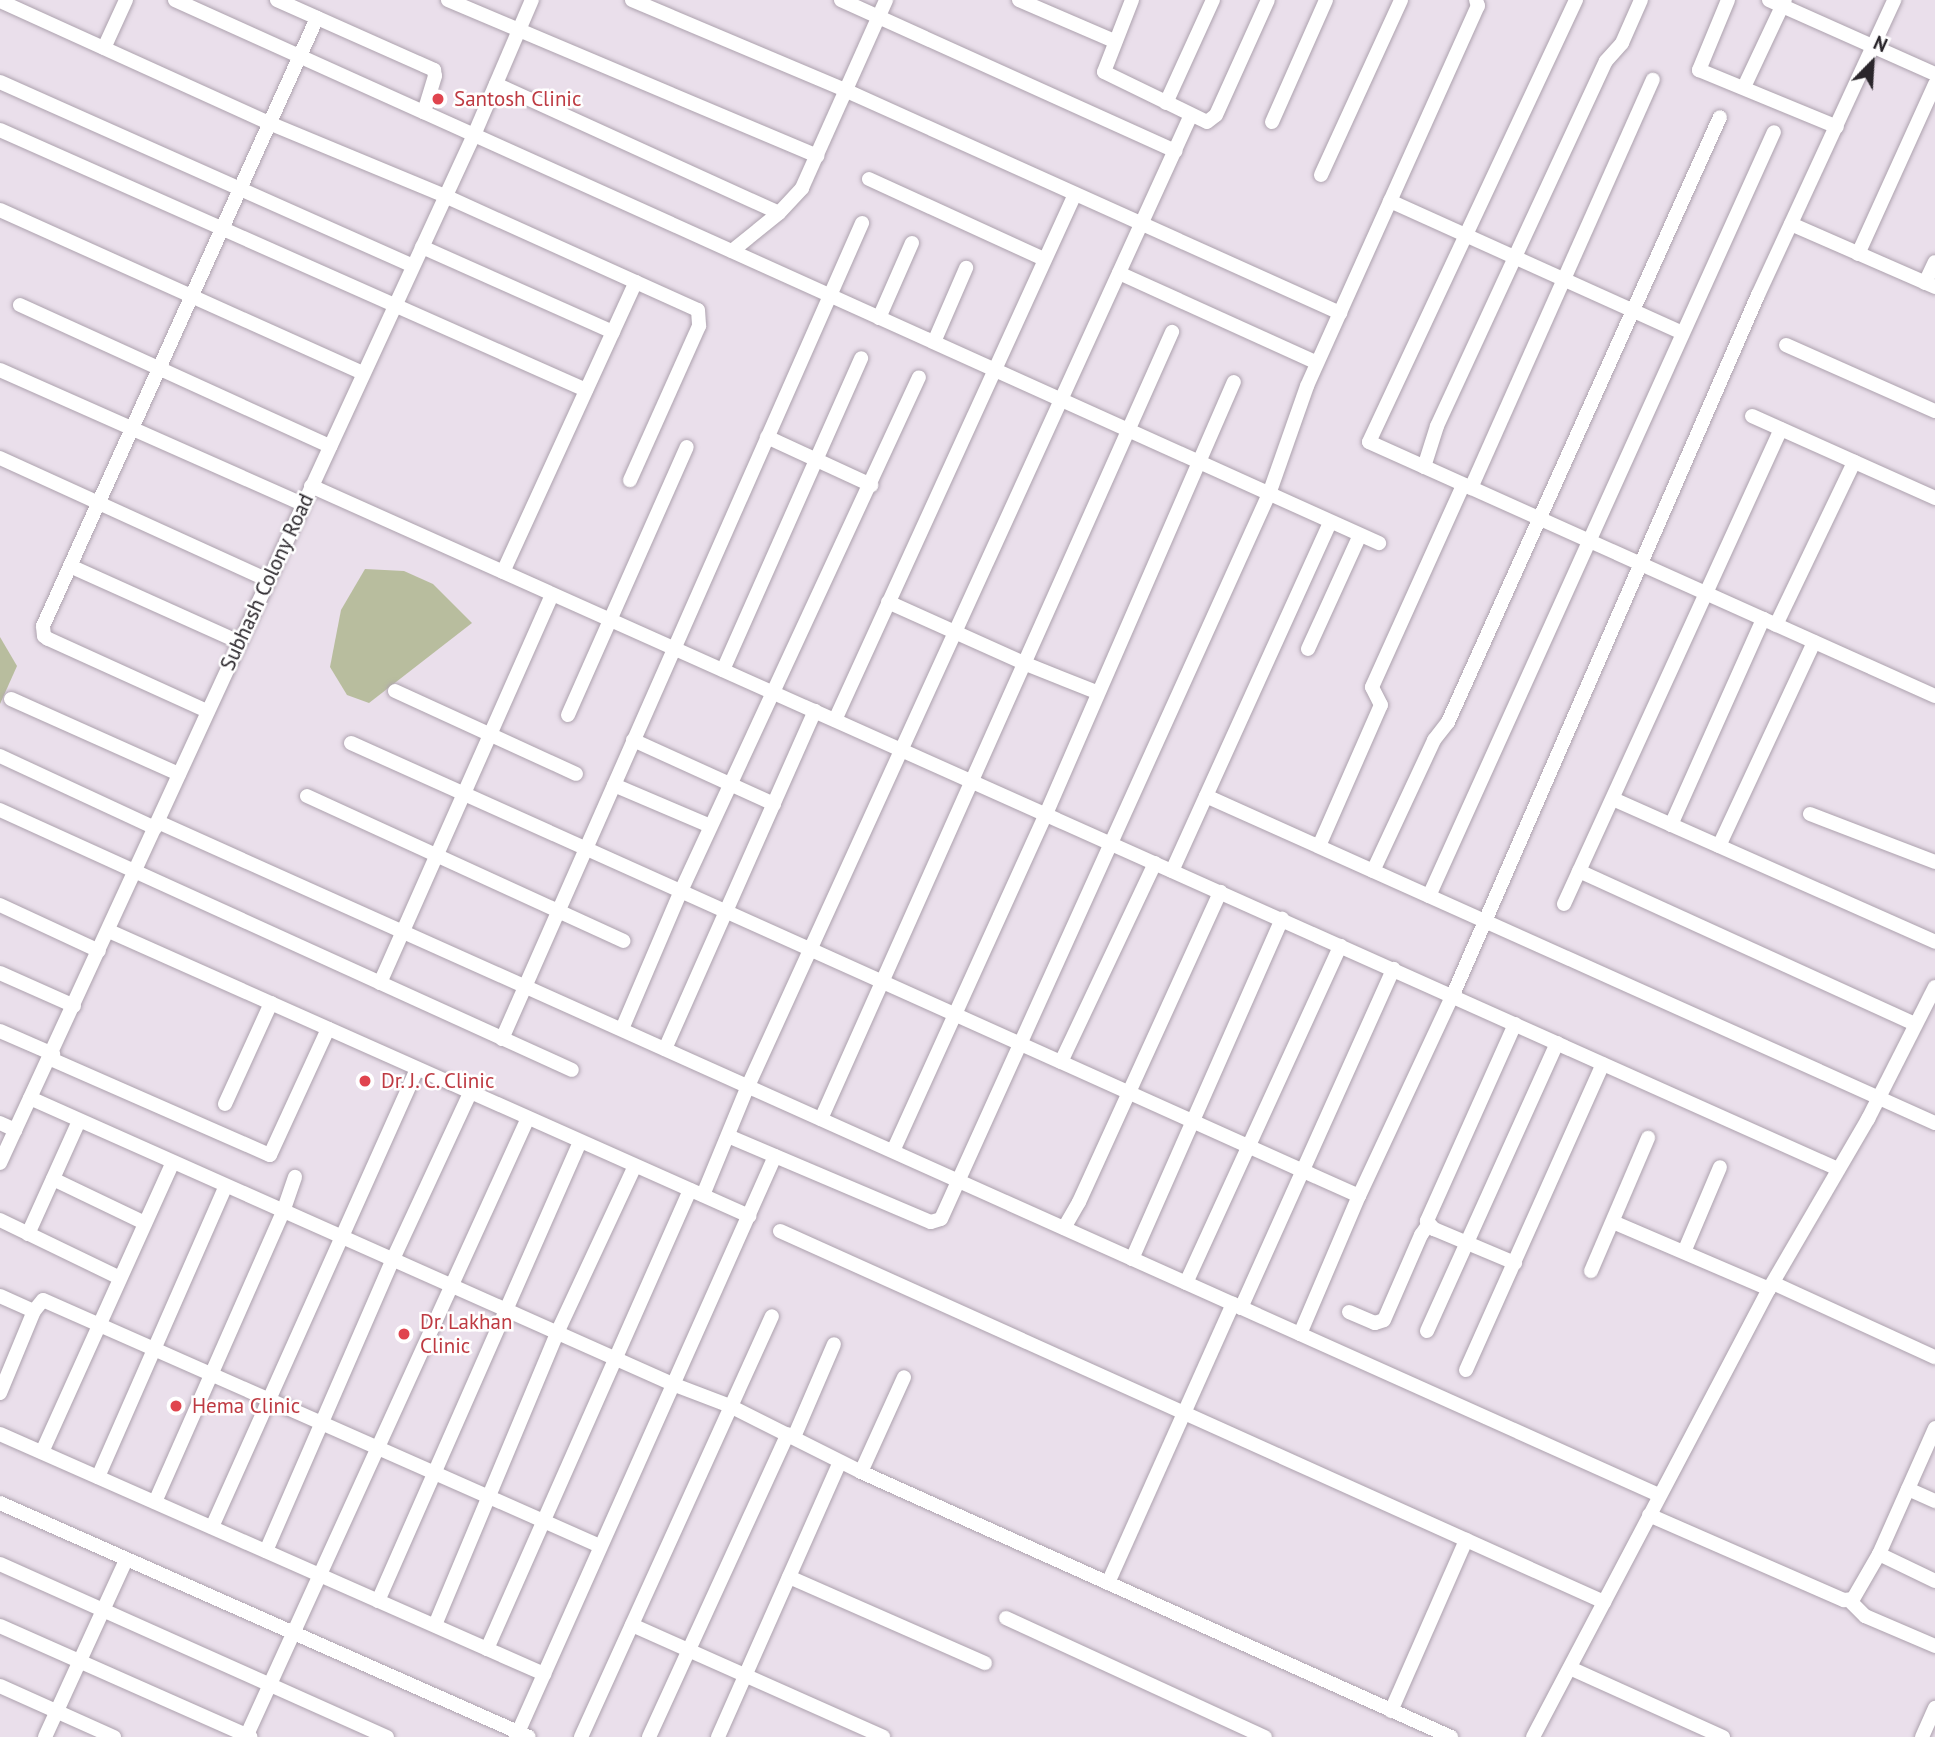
<!DOCTYPE html>
<html>
<head>
<meta charset="utf-8">
<style>
  body { margin:0 }
  #map { position:relative; width:1935px; height:1737px; overflow:hidden; background:#eadfeb; font-family:"PT Sans",sans-serif }
  div>[style] { position:absolute }
  .green>* { inset:0; background:#b8bd9e }
  .roads { filter:drop-shadow(0 0 2px #ada2ae) drop-shadow(0 0 2px #ada2ae) }
  .street>* { height:14px; margin:-7px; padding:0 7px; transform-origin:7px; border-radius:7px; background:#fff }
  .dots>* { width:19px; height:19px; translate:-50% -50%; box-sizing:border-box; border:4px solid #fff; border-radius:50% }
  span { translate:-50% -50%; white-space:nowrap; text-align:center; line-height:1.15; -webkit-text-stroke:5px #fff; paint-order:stroke }
  .health-label { font-size:21px; color:#be3a42 }
  .left { translate:0 -50%; text-align:left }
  .street-label { font-size:21px; color:#2a262b }
  .north { position:absolute; left:1837px; top:28px; width:70px; height:70px; -webkit-text-stroke:5px #fff; paint-order:stroke; rotate:24deg; font-size:19px; font-weight:700; line-height:28px; text-align:center; color:#2a262b }
  .north::after { content:''; display:block; margin:auto; width:24px; height:32px; background:#2a262b; clip-path:polygon(50% 0,100% 100%,50% 72%,0 100%) }
</style>
</head>
<body>
<div id="map">
  <div class="green">
    <i style="clip-path:polygon(365px 569px,404px 571px,433px 584px,472px 623px,369px 703px,347px 695px,330px 667px,341px 610px)"></i>
    <i style="clip-path:polygon(0 637px,17px 666px,0 704px)"></i>
  </div>
  <div class="roads">
    <div class="street">
      <i style="left:175px;top:0;width:1321px;rotate:24.28deg"></i>
      <i style="left:277px;top:0;width:172px;rotate:24deg"></i>
      <i style="left:434px;top:70px;width:6px;rotate:81deg"></i>
      <i style="left:435px;top:76px;width:38px;rotate:107deg"></i>
      <i style="left:448px;top:0;width:401px;rotate:22.9deg"></i>
      <i style="left:632px;top:0;width:233px;rotate:22.9deg"></i>
      <i style="left:847px;top:91px;width:541px;rotate:24.24deg"></i>
      <i style="left:841px;top:0;width:367px;rotate:24.3deg"></i>
      <i style="left:1019px;top:0;width:103px;rotate:23.3deg"></i>
      <i style="left:1132px;top:0;width:77px;rotate:111.3deg"></i>
      <i style="left:1104px;top:72px;width:114px;rotate:25.9deg"></i>
      <i style="left:1207px;top:122px;width:11px;rotate:-38deg"></i>
      <i style="left:1216px;top:115px;width:126px;rotate:-65.7deg"></i>
      <i style="left:1576px;top:0;width:488px;rotate:115.1deg"></i>
      <i style="left:1369px;top:442px;width:620px;rotate:24.17deg"></i>
      <i style="left:1728px;top:0;width:76px;rotate:112.5deg"></i>
      <i style="left:1699px;top:70px;width:149px;rotate:22.4deg"></i>
      <i style="left:1769px;top:0;width:182px;rotate:24deg"></i>
      <i style="left:0;top:1px;width:295px;rotate:24.4deg"></i>
      <i style="left:269px;top:123px;width:191px;rotate:22.5deg"></i>
      <i style="left:445px;top:196px;width:277px;rotate:24.3deg"></i>
      <i style="left:698px;top:310px;width:16px;rotate:86deg"></i>
      <i style="left:699px;top:326px;width:169px;rotate:114.1deg"></i>
      <i style="left:104px;top:48px;width:53px;rotate:-65.4deg"></i>
      <i style="left:0;top:82px;width:452px;rotate:24deg"></i>
      <i style="left:496px;top:84px;width:311px;rotate:24.5deg"></i>
      <i style="left:1744px;top:87px;width:96px;rotate:-64.8deg"></i>
      <i style="left:1166px;top:103px;width:113px;rotate:-65.5deg"></i>
      <i style="left:1272px;top:122px;width:133px;rotate:-66.1deg"></i>
      <i style="left:0;top:130px;width:641px;rotate:23.93deg"></i>
      <i style="left:1321px;top:175px;width:192px;rotate:-65.4deg"></i>
      <i style="left:869px;top:179px;width:192px;rotate:24.6deg"></i>
      <i style="left:1390px;top:201px;width:321px;rotate:24.3deg"></i>
      <i style="left:0;top:210px;width:398px;rotate:24.2deg"></i>
      <i style="left:1791px;top:224px;width:157px;rotate:23.6deg"></i>
      <i style="left:422px;top:247px;width:209px;rotate:24deg"></i>
      <i style="left:732px;top:251px;width:60px;rotate:-39deg"></i>
      <i style="left:779px;top:213px;width:34px;rotate:-47deg"></i>
      <i style="left:802px;top:188px;width:206px;rotate:-65.9deg"></i>
      <i style="left:1858px;top:254px;width:187px;rotate:-65.6deg"></i>
      <i style="left:1119px;top:273px;width:217px;rotate:24.4deg"></i>
      <i style="left:1925px;top:283px;width:23px;rotate:-65deg"></i>
      <i style="left:20px;top:305px;width:341px;rotate:24.5deg"></i>
      <i style="left:879px;top:318px;width:82px;rotate:-66.3deg"></i>
      <i style="left:934px;top:342px;width:81px;rotate:-66.6deg"></i>
      <i style="left:1786px;top:345px;width:163px;rotate:23.9deg"></i>
      <i style="left:0;top:370px;width:331px;rotate:23.9deg"></i>
      <i style="left:1752px;top:416px;width:201px;rotate:24.1deg"></i>
      <i style="left:767px;top:437px;width:115px;rotate:24.8deg"></i>
      <i style="left:0;top:458px;width:294px;rotate:24.5deg"></i>
      <i style="left:1424px;top:467px;width:43px;rotate:-72.4deg"></i>
      <i style="left:1437px;top:426px;width:184px;rotate:-65.2deg"></i>
      <i style="left:1514px;top:259px;width:218px;rotate:-65.1deg"></i>
      <i style="left:1606px;top:61px;width:24px;rotate:-48deg"></i>
      <i style="left:1622px;top:43px;width:47px;rotate:-66.2deg"></i>
      <i style="left:311px;top:486px;width:1673px;rotate:24.1deg"></i>
      <i style="left:1471px;top:488px;width:447px;rotate:-66deg"></i>
      <i style="left:70px;top:566px;width:185px;rotate:24.2deg"></i>
      <i style="left:503px;top:572px;width:319px;rotate:-65.4deg"></i>
      <i style="left:888px;top:602px;width:151px;rotate:24.2deg"></i>
      <i style="left:1026px;top:664px;width:75px;rotate:21.8deg"></i>
      <i style="left:1776px;top:625px;width:181px;rotate:-64.4deg"></i>
      <i style="left:1308px;top:649px;width:125px;rotate:-65.5deg"></i>
      <i style="left:723px;top:670px;width:341px;rotate:-66.1deg"></i>
      <i style="left:395px;top:691px;width:199px;rotate:24.6deg"></i>
      <i style="left:11px;top:699px;width:184px;rotate:24.1deg"></i>
      <i style="left:207px;top:711px;width:175px;rotate:-155.6deg"></i>
      <i style="left:48px;top:639px;width:5px;rotate:-143deg"></i>
      <i style="left:44px;top:636px;width:10px;rotate:-96deg"></i>
      <i style="left:43px;top:626px;width:667px;rotate:-65.74deg"></i>
      <i style="left:568px;top:715px;width:293px;rotate:-66.1deg"></i>
      <i style="left:835px;top:720px;width:578px;rotate:-65.47deg"></i>
      <i style="left:633px;top:740px;width:155px;rotate:24.4deg"></i>
      <i style="left:351px;top:743px;width:1105px;rotate:24.2deg"></i>
      <i style="left:0;top:756px;width:171px;rotate:24.9deg"></i>
      <i style="left:614px;top:785px;width:104px;rotate:23.1deg"></i>
      <i style="left:307px;top:796px;width:348px;rotate:24.6deg"></i>
      <i style="left:1206px;top:796px;width:799px;rotate:24.16deg"></i>
      <i style="left:1613px;top:799px;width:352px;rotate:23.9deg"></i>
      <i style="left:0;top:810px;width:628px;rotate:24.44deg"></i>
      <i style="left:1810px;top:814px;width:134px;rotate:21deg"></i>
      <i style="left:158px;top:822px;width:1645px;rotate:24.15deg"></i>
      <i style="left:1671px;top:825px;width:226px;rotate:-65.9deg"></i>
      <i style="left:1319px;top:846px;width:154px;rotate:-66.3deg"></i>
      <i style="left:1381px;top:705px;width:20px;rotate:-117deg"></i>
      <i style="left:1372px;top:687px;width:222px;rotate:-65.7deg"></i>
      <i style="left:1719px;top:846px;width:225px;rotate:-65deg"></i>
      <i style="left:1172px;top:871px;width:383px;rotate:-65.6deg"></i>
      <i style="left:1373px;top:871px;width:145px;rotate:-65deg"></i>
      <i style="left:1434px;top:740px;width:23px;rotate:-52deg"></i>
      <i style="left:1448px;top:722px;width:663px;rotate:-65.79deg"></i>
      <i style="left:1579px;top:871px;width:369px;rotate:24.5deg"></i>
      <i style="left:1429px;top:896px;width:838px;rotate:-65.7deg"></i>
      <i style="left:1564px;top:904px;width:522px;rotate:-65.45deg"></i>
      <i style="left:0;top:905px;width:109px;rotate:24.9deg"></i>
      <i style="left:109px;top:931px;width:701px;rotate:24deg"></i>
      <i style="left:0;top:973px;width:81px;rotate:24deg"></i>
      <i style="left:380px;top:983px;width:425px;rotate:-66.1deg"></i>
      <i style="left:1515px;top:1024px;width:216px;rotate:114.1deg"></i>
      <i style="left:1427px;top:1221px;width:11px;rotate:49deg"></i>
      <i style="left:1434px;top:1229px;width:88px;rotate:22.8deg"></i>
      <i style="left:622px;top:1029px;width:150px;rotate:-66.9deg"></i>
      <i style="left:681px;top:891px;width:566px;rotate:-65.15deg"></i>
      <i style="left:0;top:1031px;width:58px;rotate:23.5deg"></i>
      <i style="left:502px;top:1039px;width:892px;rotate:-66.19deg"></i>
      <i style="left:665px;top:1049px;width:370px;rotate:-66.1deg"></i>
      <i style="left:51px;top:1059px;width:239px;rotate:23.7deg"></i>
      <i style="left:270px;top:1155px;width:139px;rotate:-65.3deg"></i>
      <i style="left:1061px;top:1062px;width:220px;rotate:-64.7deg"></i>
      <i style="left:30px;top:1098px;width:706px;rotate:23.99deg"></i>
      <i style="left:675px;top:1385px;width:59px;rotate:20.9deg"></i>
      <i style="left:730px;top:1406px;width:147px;rotate:26.7deg"></i>
      <i style="left:861px;top:1472px;width:647px;rotate:24.19deg"></i>
      <i style="left:225px;top:1104px;width:111px;rotate:-65.5deg"></i>
      <i style="left:821px;top:1119px;width:862px;rotate:-65.96deg"></i>
      <i style="left:0;top:1123px;width:17px;rotate:25deg"></i>
      <i style="left:728px;top:1136px;width:220px;rotate:23deg"></i>
      <i style="left:931px;top:1222px;width:10px;rotate:-17deg"></i>
      <i style="left:941px;top:1219px;width:796px;rotate:-65.66deg"></i>
      <i style="left:1269px;top:494px;width:114px;rotate:-70.6deg"></i>
      <i style="left:1307px;top:386px;width:417px;rotate:-65.8deg"></i>
      <i style="left:1478px;top:6px;width:6px;rotate:-108deg"></i>
      <i style="left:893px;top:1151px;width:370px;rotate:-65.6deg"></i>
      <i style="left:1046px;top:814px;width:471px;rotate:-66.5deg"></i>
      <i style="left:0;top:1163px;width:1132px;rotate:-65.25deg"></i>
      <i style="left:474px;top:135px;width:147px;rotate:-66.8deg"></i>
      <i style="left:53px;top:1179px;width:102px;rotate:25.6deg"></i>
      <i style="left:703px;top:1195px;width:118px;rotate:-67.6deg"></i>
      <i style="left:748px;top:1086px;width:1067px;rotate:-65.48deg"></i>
      <i style="left:0;top:1220px;width:133px;rotate:25.8deg"></i>
      <i style="left:1613px;top:1222px;width:170px;rotate:23.2deg"></i>
      <i style="left:1064px;top:1228px;width:30px;rotate:-60deg"></i>
      <i style="left:1079px;top:1202px;width:341px;rotate:-65.5deg"></i>
      <i style="left:780px;top:1231px;width:904px;rotate:24.24deg"></i>
      <i style="left:28px;top:1234px;width:124px;rotate:-65.7deg"></i>
      <i style="left:1684px;top:1252px;width:92px;rotate:-67deg"></i>
      <i style="left:1132px;top:1259px;width:372px;rotate:-66.2deg"></i>
      <i style="left:1591px;top:1271px;width:145px;rotate:-66.8deg"></i>
      <i style="left:1186px;top:1283px;width:371px;rotate:-65.4deg"></i>
      <i style="left:1773px;top:1283px;width:178px;rotate:24.6deg"></i>
      <i style="left:0;top:1296px;width:37px;rotate:24deg"></i>
      <i style="left:1241px;top:1308px;width:372px;rotate:-65.8deg"></i>
      <i style="left:1349px;top:1312px;width:28px;rotate:23deg"></i>
      <i style="left:1375px;top:1323px;width:9px;rotate:-18deg"></i>
      <i style="left:1384px;top:1320px;width:93px;rotate:-66.5deg"></i>
      <i style="left:1421px;top:1235px;width:12px;rotate:-55deg"></i>
      <i style="left:1427px;top:1331px;width:316px;rotate:-65.7deg"></i>
      <i style="left:1300px;top:1334px;width:150px;rotate:-66.9deg"></i>
      <i style="left:1359px;top:1196px;width:220px;rotate:-65deg"></i>
      <i style="left:1452px;top:997px;width:766px;rotate:-66.45deg"></i>
      <i style="left:1758px;top:295px;width:325px;rotate:-65.2deg"></i>
      <i style="left:1466px;top:1370px;width:335px;rotate:-65.9deg"></i>
      <i style="left:0;top:1393px;width:89px;rotate:-67.5deg"></i>
      <i style="left:34px;top:1311px;width:14px;rotate:-51deg"></i>
      <i style="left:43px;top:1300px;width:609px;rotate:23.83deg"></i>
      <i style="left:0;top:1434px;width:595px;rotate:23.81deg"></i>
      <i style="left:794px;top:1437px;width:101px;rotate:-66.7deg"></i>
      <i style="left:42px;top:1452px;width:316px;rotate:-65.7deg"></i>
      <i style="left:861px;top:1472px;width:104px;rotate:-65.6deg"></i>
      <i style="left:98px;top:1477px;width:317px;rotate:-66.3deg"></i>
      <i style="left:1908px;top:1489px;width:30px;rotate:24deg"></i>
      <i style="left:155px;top:1502px;width:320px;rotate:-66.2deg"></i>
      <i style="left:284px;top:1209px;width:34px;rotate:-71deg"></i>
      <i style="left:0;top:1503px;width:578px;rotate:23.86deg"></i>
      <i style="left:1649px;top:1515px;width:213px;rotate:23.6deg"></i>
      <i style="left:1844px;top:1600px;width:9px;rotate:-6deg"></i>
      <i style="left:1853px;top:1599px;width:52px;rotate:-60deg"></i>
      <i style="left:1879px;top:1554px;width:138px;rotate:-66deg"></i>
      <i style="left:212px;top:1527px;width:502px;rotate:-65.89deg"></i>
      <i style="left:266px;top:1551px;width:318px;rotate:-66.5deg"></i>
      <i style="left:393px;top:1259px;width:183px;rotate:-65.1deg"></i>
      <i style="left:1879px;top:1554px;width:62px;rotate:25.7deg"></i>
      <i style="left:0;top:1564px;width:424px;rotate:24.1deg"></i>
      <i style="left:789px;top:1577px;width:214px;rotate:23.7deg"></i>
      <i style="left:1108px;top:1583px;width:306px;rotate:-65.9deg"></i>
      <i style="left:1849px;top:1600px;width:23px;rotate:45deg"></i>
      <i style="left:1865px;top:1616px;width:76px;rotate:23.2deg"></i>
      <i style="left:378px;top:1601px;width:501px;rotate:-66.25deg"></i>
      <i style="left:1006px;top:1618px;width:285px;rotate:24.7deg"></i>
      <i style="left:435px;top:1625px;width:316px;rotate:-67.3deg"></i>
      <i style="left:557px;top:1333px;width:184px;rotate:-65deg"></i>
      <i style="left:632px;top:1625px;width:275px;rotate:24deg"></i>
      <i style="left:0;top:1626px;width:274px;rotate:23.9deg"></i>
      <i style="left:487px;top:1649px;width:502px;rotate:-66.14deg"></i>
      <i style="left:1570px;top:1668px;width:168px;rotate:24.3deg"></i>
      <i style="left:0;top:1686px;width:125px;rotate:24.1deg"></i>
      <i style="left:1391px;top:1711px;width:187px;rotate:-66.3deg"></i>
      <i style="left:45px;top:1737px;width:195px;rotate:-65.4deg"></i>
      <i style="left:246px;top:1737px;width:680px;rotate:-65.51deg"></i>
      <i style="left:516px;top:1737px;width:636px;rotate:-65.97deg"></i>
      <i style="left:581px;top:1737px;width:462px;rotate:-65.6deg"></i>
      <i style="left:649px;top:1737px;width:333px;rotate:-65.4deg"></i>
      <i style="left:718px;top:1737px;width:301px;rotate:-66.1deg"></i>
      <i style="left:1533px;top:1737px;width:506px;rotate:-62.22deg"></i>
      <i style="left:1769px;top:1289px;width:197px;rotate:-59.8deg"></i>
      <i style="left:1868px;top:1119px;width:148px;rotate:-63.1deg"></i>
      <i style="left:1922px;top:1737px;width:32px;rotate:-66deg"></i>
    </div>
  </div>
  <div class="dots">
    <i style="left:438px;top:99px;background:#e0444e"></i>
    <i style="left:365px;top:1081px;background:#e0444e"></i>
    <i style="left:404px;top:1334px;background:#e0444e"></i>
    <i style="left:176px;top:1406px;background:#e0444e"></i>
  </div>
  <div class="health-label">
    <span class="left" style="left:454px;top:99px">Santosh Clinic</span>
    <span class="left" style="left:381px;top:1081px">Dr. J. C. Clinic</span>
    <span class="left" style="left:420px;top:1334px">Dr. Lakhan<br>Clinic</span>
    <span class="left" style="left:192px;top:1406px">Hema Clinic</span>
  </div>
  <div class="street-label">
    <span style="left:267px;top:582px;rotate:-65deg">Subhash Colony Road</span>
  </div>
  <div class="north">N</div>
</div>
</body>
</html>
